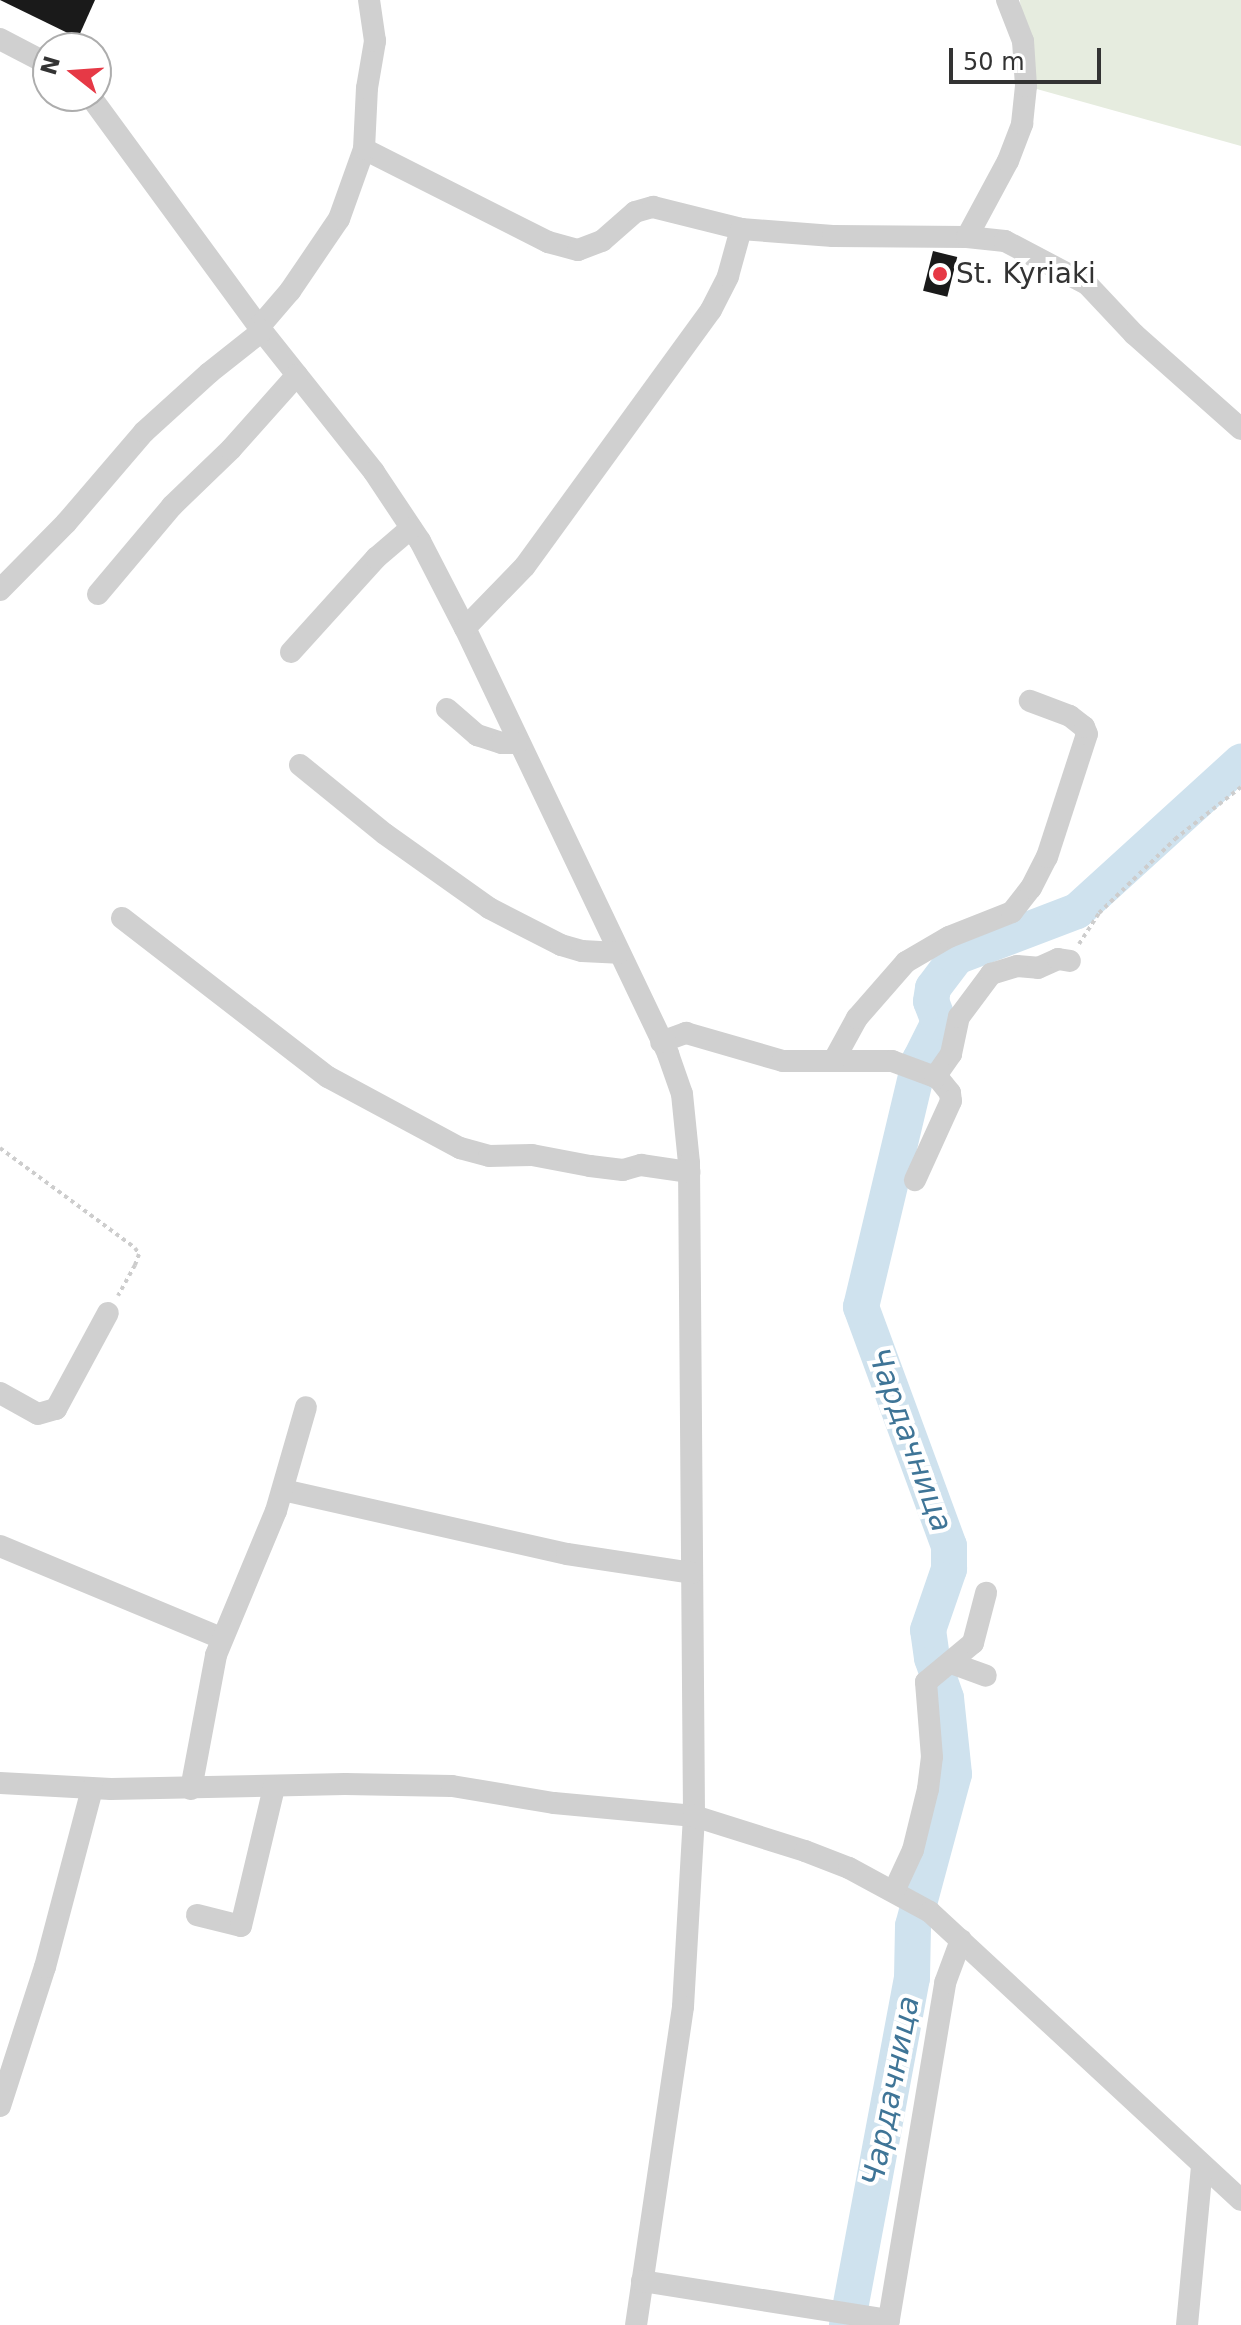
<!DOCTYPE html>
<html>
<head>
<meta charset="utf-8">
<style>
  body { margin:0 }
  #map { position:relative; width:1241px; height:2325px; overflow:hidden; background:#fff; font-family:"DejaVu Sans",sans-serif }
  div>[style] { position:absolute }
  .green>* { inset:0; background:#e6ecdf }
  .river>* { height:36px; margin:-18px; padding:0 18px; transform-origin:18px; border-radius:18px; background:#cfe2ee }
  .building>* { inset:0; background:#1a1a1a; transform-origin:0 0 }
  .path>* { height:4px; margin-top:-2px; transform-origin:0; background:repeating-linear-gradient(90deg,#cdcdcd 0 4px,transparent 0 8px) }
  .minor>* { height:22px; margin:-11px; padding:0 11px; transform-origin:11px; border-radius:11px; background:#d0d0d0 }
  .dots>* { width:22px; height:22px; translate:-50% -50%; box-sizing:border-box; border:4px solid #fff; border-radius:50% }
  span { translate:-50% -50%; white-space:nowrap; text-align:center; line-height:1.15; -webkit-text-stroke:8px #fff; paint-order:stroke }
  .poi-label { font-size:28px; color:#333 }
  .left { translate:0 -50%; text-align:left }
  .water-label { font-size:30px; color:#3f7597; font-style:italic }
  .north { position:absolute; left:32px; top:32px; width:80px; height:80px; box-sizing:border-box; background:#fff; border:2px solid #adadad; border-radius:50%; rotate:287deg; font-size:22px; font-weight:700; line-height:32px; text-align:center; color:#333 }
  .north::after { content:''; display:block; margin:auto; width:28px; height:36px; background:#e63946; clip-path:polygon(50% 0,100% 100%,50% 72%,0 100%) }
  .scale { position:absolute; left:949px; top:48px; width:152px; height:36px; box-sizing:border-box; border:4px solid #333; border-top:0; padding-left:10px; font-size:24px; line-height:28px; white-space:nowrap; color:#333; -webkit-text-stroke:6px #fff; paint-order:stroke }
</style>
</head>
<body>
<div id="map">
  <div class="green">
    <i style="clip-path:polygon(1020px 0,1241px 0,1241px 146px,1026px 86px)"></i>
  </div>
  <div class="river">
    <i style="left:847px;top:2325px;width:353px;rotate:-79.4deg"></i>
    <i style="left:912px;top:1978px;width:52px;rotate:-88.9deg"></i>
    <i style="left:913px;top:1926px;width:157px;rotate:-74.9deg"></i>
    <i style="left:954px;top:1774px;width:76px;rotate:-96deg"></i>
    <i style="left:946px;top:1698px;width:42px;rotate:-109.3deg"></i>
    <i style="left:932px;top:1658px;width:28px;rotate:-98deg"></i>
    <i style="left:928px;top:1630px;width:65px;rotate:-71deg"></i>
    <i style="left:949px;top:1569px;width:23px;rotate:-90deg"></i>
    <i style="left:949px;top:1546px;width:255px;rotate:-110.2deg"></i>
    <i style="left:861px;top:1307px;width:254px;rotate:-76.6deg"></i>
    <i style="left:920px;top:1060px;width:42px;rotate:-63.4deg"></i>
    <i style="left:939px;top:1022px;width:22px;rotate:-111deg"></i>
    <i style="left:931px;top:1001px;width:13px;rotate:-81deg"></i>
    <i style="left:933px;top:988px;width:39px;rotate:-53deg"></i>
    <i style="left:956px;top:957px;width:129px;rotate:-20.8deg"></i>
    <i style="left:1077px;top:911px;width:222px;rotate:-42.3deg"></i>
  </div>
  <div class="building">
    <i style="clip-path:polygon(0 0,95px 0,78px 38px)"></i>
    <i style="left:933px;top:251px;width:25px;height:41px;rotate:14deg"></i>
  </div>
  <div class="path">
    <i style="left:1079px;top:944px;width:37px;rotate:-57deg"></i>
    <i style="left:1099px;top:913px;width:106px;rotate:-44.2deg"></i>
    <i style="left:1175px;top:839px;width:84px;rotate:-38.2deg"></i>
    <i style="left:0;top:1148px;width:168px;rotate:36.5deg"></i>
    <i style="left:135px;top:1248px;width:7px;rotate:56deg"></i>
    <i style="left:139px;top:1254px;width:12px;rotate:110deg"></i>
    <i style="left:135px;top:1265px;width:35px;rotate:119deg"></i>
  </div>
  <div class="minor">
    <i style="left:0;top:39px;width:54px;rotate:27.5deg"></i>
    <i style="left:90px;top:96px;width:291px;rotate:53.8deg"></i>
    <i style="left:262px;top:331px;width:180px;rotate:51.5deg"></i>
    <i style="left:374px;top:472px;width:83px;rotate:56.3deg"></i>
    <i style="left:420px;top:541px;width:98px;rotate:62.7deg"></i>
    <i style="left:465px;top:628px;width:472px;rotate:64.5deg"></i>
    <i style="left:668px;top:1054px;width:42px;rotate:70.7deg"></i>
    <i style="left:682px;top:1094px;width:69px;rotate:84.2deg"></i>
    <i style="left:689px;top:1163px;width:653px;rotate:89.56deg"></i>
    <i style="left:694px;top:1816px;width:191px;rotate:93.3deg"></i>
    <i style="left:683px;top:2007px;width:321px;rotate:98.4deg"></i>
    <i style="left:364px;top:149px;width:206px;rotate:26.8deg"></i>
    <i style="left:548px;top:242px;width:31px;rotate:15deg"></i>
    <i style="left:578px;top:250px;width:26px;rotate:-21deg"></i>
    <i style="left:602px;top:241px;width:44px;rotate:-41.3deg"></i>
    <i style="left:635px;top:212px;width:19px;rotate:-16deg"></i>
    <i style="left:653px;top:207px;width:91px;rotate:14deg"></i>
    <i style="left:741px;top:229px;width:92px;rotate:4.4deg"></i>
    <i style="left:833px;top:236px;width:134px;rotate:0.4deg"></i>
    <i style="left:967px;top:237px;width:38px;rotate:6deg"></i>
    <i style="left:1005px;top:241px;width:93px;rotate:27.7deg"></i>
    <i style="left:1087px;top:284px;width:69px;rotate:46.8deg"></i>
    <i style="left:1134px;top:334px;width:143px;rotate:41.6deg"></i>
    <i style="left:967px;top:237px;width:86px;rotate:-61.7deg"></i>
    <i style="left:1008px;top:161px;width:40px;rotate:-69deg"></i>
    <i style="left:1022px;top:124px;width:38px;rotate:-84deg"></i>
    <i style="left:1026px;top:86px;width:45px;rotate:-93.8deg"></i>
    <i style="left:1023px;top:41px;width:44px;rotate:-111.3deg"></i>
    <i style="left:259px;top:327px;width:48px;rotate:-49.3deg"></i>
    <i style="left:290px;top:291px;width:87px;rotate:-55.8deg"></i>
    <i style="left:339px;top:219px;width:74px;rotate:-70.3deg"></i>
    <i style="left:364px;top:149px;width:61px;rotate:-87.2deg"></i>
    <i style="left:367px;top:88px;width:48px;rotate:-80.3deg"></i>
    <i style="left:375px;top:41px;width:41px;rotate:-98.3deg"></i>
    <i style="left:0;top:590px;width:94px;rotate:-45.4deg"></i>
    <i style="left:66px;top:523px;width:120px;rotate:-49.4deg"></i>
    <i style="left:144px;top:432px;width:88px;rotate:-42.2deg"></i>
    <i style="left:209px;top:373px;width:68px;rotate:-38.4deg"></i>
    <i style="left:98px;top:594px;width:115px;rotate:-49.9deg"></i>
    <i style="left:172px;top:506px;width:82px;rotate:-44deg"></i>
    <i style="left:231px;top:449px;width:99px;rotate:-48.3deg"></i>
    <i style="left:465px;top:628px;width:86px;rotate:-45.9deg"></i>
    <i style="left:525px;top:566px;width:316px;rotate:-54deg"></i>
    <i style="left:711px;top:310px;width:38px;rotate:-63deg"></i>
    <i style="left:728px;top:276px;width:49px;rotate:-74.5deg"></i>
    <i style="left:291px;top:652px;width:127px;rotate:-47.9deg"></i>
    <i style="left:376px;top:558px;width:46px;rotate:-40.6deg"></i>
    <i style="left:447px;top:709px;width:40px;rotate:41deg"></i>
    <i style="left:477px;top:735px;width:26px;rotate:18deg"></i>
    <i style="left:502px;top:743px;width:15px"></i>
    <i style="left:300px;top:765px;width:109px;rotate:39.1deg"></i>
    <i style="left:385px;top:834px;width:128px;rotate:35.4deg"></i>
    <i style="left:489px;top:908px;width:81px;rotate:27.2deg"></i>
    <i style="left:561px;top:945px;width:22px;rotate:16deg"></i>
    <i style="left:582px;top:951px;width:36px;rotate:3deg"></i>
    <i style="left:122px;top:918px;width:260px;rotate:37.7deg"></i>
    <i style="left:328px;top:1077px;width:150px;rotate:28.3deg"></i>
    <i style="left:460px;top:1148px;width:30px;rotate:15deg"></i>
    <i style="left:489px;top:1156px;width:43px;rotate:-1.3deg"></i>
    <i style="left:532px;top:1155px;width:59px;rotate:10.7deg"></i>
    <i style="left:590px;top:1166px;width:33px;rotate:7deg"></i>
    <i style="left:623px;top:1170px;width:19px;rotate:-16deg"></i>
    <i style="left:641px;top:1165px;width:49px;rotate:8.3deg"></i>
    <i style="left:661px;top:1042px;width:27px;rotate:-20deg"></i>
    <i style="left:686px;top:1033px;width:101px;rotate:16.1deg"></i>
    <i style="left:783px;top:1061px;width:109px"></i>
    <i style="left:892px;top:1061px;width:49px;rotate:20.3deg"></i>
    <i style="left:938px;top:1078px;width:19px;rotate:51deg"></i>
    <i style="left:950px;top:1093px;width:8px;rotate:83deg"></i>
    <i style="left:951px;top:1101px;width:87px;rotate:114.5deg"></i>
    <i style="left:834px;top:1060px;width:48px;rotate:-61.3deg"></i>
    <i style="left:857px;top:1018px;width:74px;rotate:-48.8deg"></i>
    <i style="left:906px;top:962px;width:50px;rotate:-30.2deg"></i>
    <i style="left:949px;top:937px;width:68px;rotate:-21.6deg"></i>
    <i style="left:1012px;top:912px;width:31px;rotate:-52deg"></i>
    <i style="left:1031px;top:888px;width:35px;rotate:-63deg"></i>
    <i style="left:1047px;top:857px;width:129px;rotate:-72deg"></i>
    <i style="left:1087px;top:734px;width:8px;rotate:-113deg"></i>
    <i style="left:1084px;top:727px;width:18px;rotate:-142deg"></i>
    <i style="left:1070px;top:716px;width:43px;rotate:-159.4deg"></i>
    <i style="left:935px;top:1077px;width:28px;rotate:-55deg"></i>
    <i style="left:951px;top:1054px;width:38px;rotate:-78deg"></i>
    <i style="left:959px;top:1017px;width:54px;rotate:-53.3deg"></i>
    <i style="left:991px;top:974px;width:27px;rotate:-17deg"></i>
    <i style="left:1017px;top:966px;width:21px;rotate:5deg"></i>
    <i style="left:1038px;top:968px;width:22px;rotate:-24deg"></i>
    <i style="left:1058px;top:959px;width:12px;rotate:9deg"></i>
    <i style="left:0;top:1393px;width:43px;rotate:28.9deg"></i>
    <i style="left:38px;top:1414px;width:19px;rotate:-16deg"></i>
    <i style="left:56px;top:1409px;width:109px;rotate:-61.6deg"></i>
    <i style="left:283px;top:1490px;width:291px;rotate:12.7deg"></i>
    <i style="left:567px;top:1554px;width:126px;rotate:8.6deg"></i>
    <i style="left:0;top:1546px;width:239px;rotate:22.6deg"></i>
    <i style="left:951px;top:1663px;width:37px;rotate:20deg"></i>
    <i style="left:0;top:1783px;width:111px;rotate:3.1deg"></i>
    <i style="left:111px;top:1789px;width:234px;rotate:-1.2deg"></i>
    <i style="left:345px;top:1784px;width:107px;rotate:1.1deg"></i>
    <i style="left:452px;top:1786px;width:103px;rotate:9.5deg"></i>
    <i style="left:554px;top:1803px;width:141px;rotate:5.3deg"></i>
    <i style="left:694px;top:1816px;width:116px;rotate:17.5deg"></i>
    <i style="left:805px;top:1851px;width:47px;rotate:21.1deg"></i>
    <i style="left:849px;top:1868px;width:92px;rotate:28.5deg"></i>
    <i style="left:930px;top:1912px;width:424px;rotate:42.8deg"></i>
    <i style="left:191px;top:1789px;width:136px;rotate:-79.4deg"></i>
    <i style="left:216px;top:1655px;width:156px;rotate:-67.4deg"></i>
    <i style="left:276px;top:1511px;width:108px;rotate:-73.9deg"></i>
    <i style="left:894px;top:1891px;width:45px;rotate:-65.1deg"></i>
    <i style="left:913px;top:1850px;width:63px;rotate:-76.2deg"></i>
    <i style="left:928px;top:1789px;width:32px;rotate:-83deg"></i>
    <i style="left:932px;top:1757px;width:75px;rotate:-94.6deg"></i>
    <i style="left:926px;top:1682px;width:61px;rotate:-39.7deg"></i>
    <i style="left:973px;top:1643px;width:52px;rotate:-75.4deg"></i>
    <i style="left:197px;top:1915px;width:45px;rotate:14deg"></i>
    <i style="left:241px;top:1926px;width:143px;rotate:-76.6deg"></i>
    <i style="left:0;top:2106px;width:146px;rotate:-72.1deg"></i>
    <i style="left:45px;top:1967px;width:184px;rotate:-75.2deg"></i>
    <i style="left:642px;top:2281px;width:250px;rotate:9deg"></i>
    <i style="left:888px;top:2325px;width:347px;rotate:-80.5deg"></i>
    <i style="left:945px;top:1983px;width:46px;rotate:-69.6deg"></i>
    <i style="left:1187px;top:2325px;width:159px;rotate:-84.6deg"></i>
  </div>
  <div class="dots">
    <i style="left:940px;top:274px;background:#e63946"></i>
  </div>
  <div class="poi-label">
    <span class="left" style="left:956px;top:274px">St. Kyriaki</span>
  </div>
  <div class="water-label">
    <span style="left:910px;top:1440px;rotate:70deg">Чардачница</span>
    <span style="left:891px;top:2091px;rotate:-79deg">Чардачница</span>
  </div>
  <div class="north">N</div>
  <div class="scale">50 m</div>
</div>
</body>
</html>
